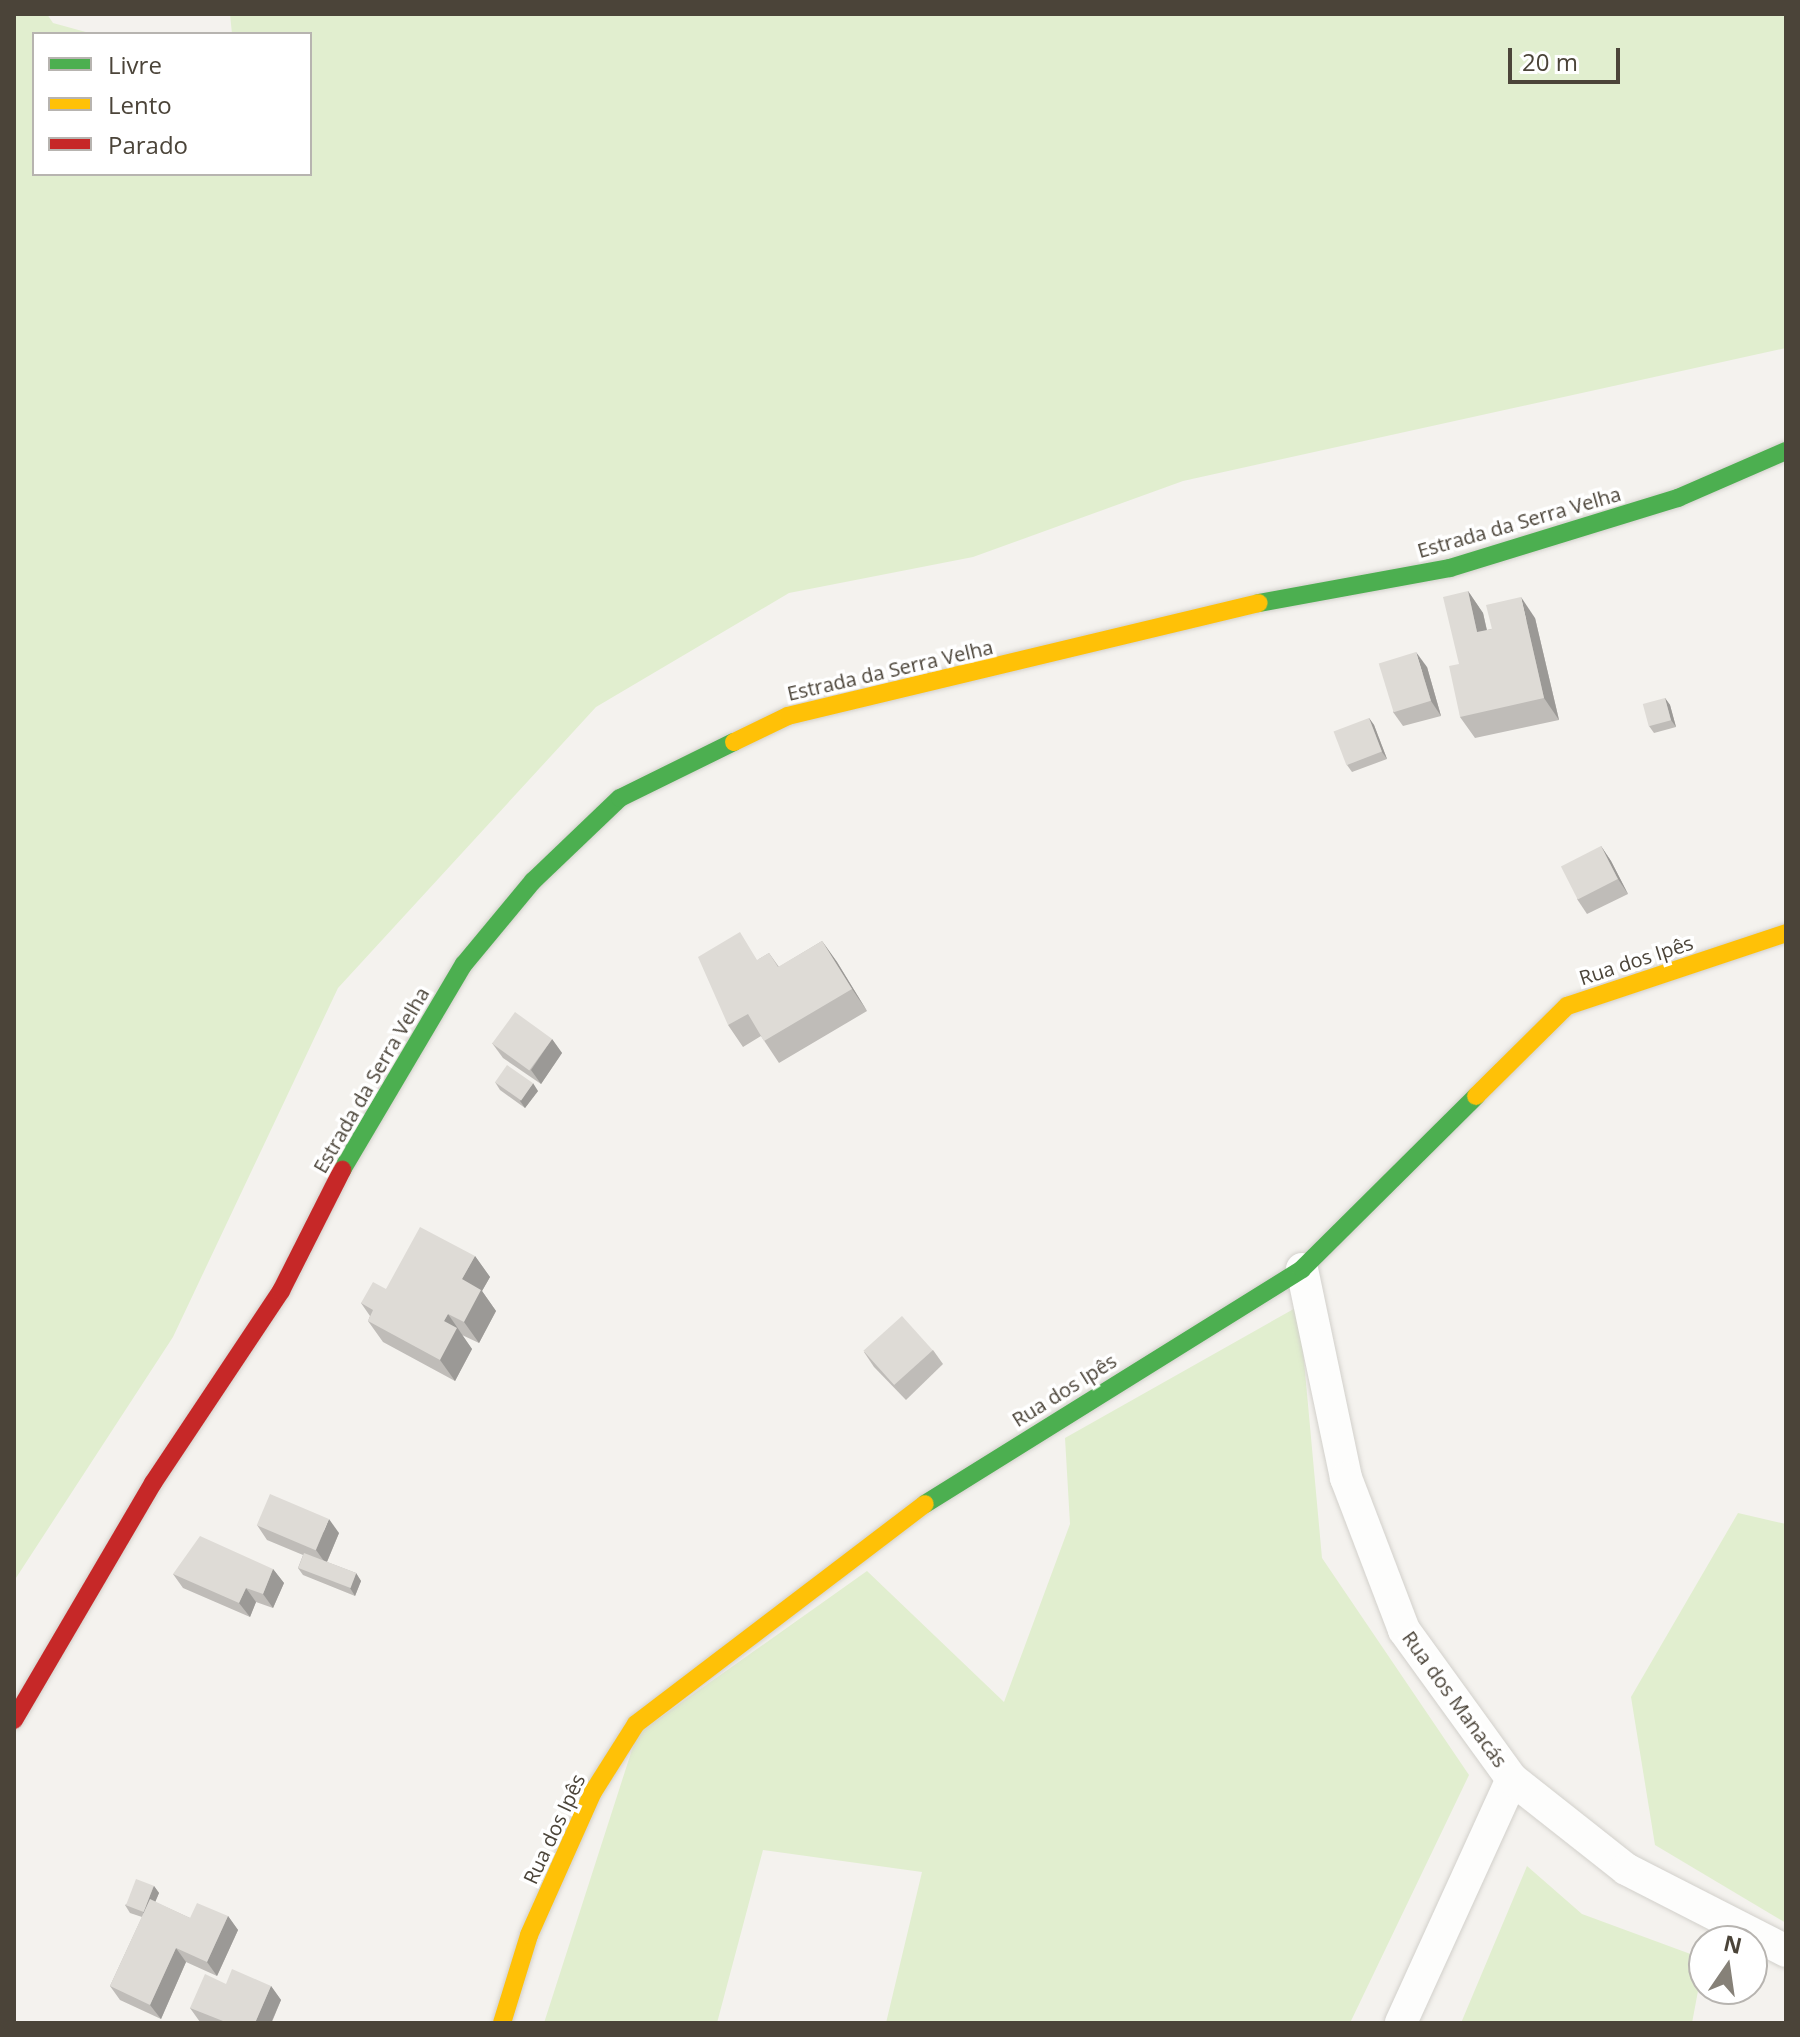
<!DOCTYPE html>
<html>
<head>
<meta charset="utf-8">
<style>
  body { margin:0 }
  #map { position:relative; width:1800px; height:2037px; overflow:hidden; background:#f4f2ee; font-family:"Open Sans",sans-serif }
  div>[style] { position:absolute }
  .green>* { inset:0; background:#e1eecf }
  .roads { filter:drop-shadow(0 0 2px #d2d0cb) drop-shadow(0 0 2px #d2d0cb) }
  .street>* { height:32px; margin:-16px; padding:0 16px; transform-origin:16px; border-radius:16px; background:#fdfdfc }
  .fast>* { height:18px; margin:-9px; padding:0 9px; transform-origin:9px; border-radius:9px; background:#4caf50 }
  .slow>* { height:18px; margin:-9px; padding:0 9px; transform-origin:9px; border-radius:9px; background:#ffc107 }
  .jam>* { height:18px; margin:-9px; padding:0 9px; transform-origin:9px; border-radius:9px; background:#c62828 }
  .wall>* { inset:0; background:#bfbcb8 }
  .shaded-wall>* { inset:0; background:#9b9996 }
  .building>* { inset:0; background:#dedbd6; transform-origin:0 0 }
  span { translate:-50% -50%; white-space:nowrap; text-align:center; line-height:1.15; -webkit-text-stroke:7px #fff; paint-order:stroke }
  .street-label { font-size:20px; color:#4b4439 }
  .frame { position:absolute; inset:0; border:16px solid #4b4439; pointer-events:none }
  .legend { position:absolute; left:32px; top:32px; width:280px; height:144px; box-sizing:border-box; background:#fff; border:2px solid #b7b4b0; margin:0; padding:10px 14px; list-style:none; font-size:24px; color:#4b4439 }
  .legend li { display:flex; align-items:center; gap:16px; height:40px }
  .legend b { width:40px; border:2px solid #b7b4b0 }
  .north { position:absolute; left:1688px; top:1925px; width:80px; height:80px; box-sizing:border-box; background:#fff; border:2px solid #b7b4b0; border-radius:50%; rotate:13deg; font-size:22px; font-weight:700; line-height:32px; text-align:center; color:#4b4439 }
  .north::after { content:''; display:block; margin:auto; width:28px; height:36px; background:#868178; clip-path:polygon(50% 0,100% 100%,50% 72%,0 100%) }
  .scale { position:absolute; left:1508px; top:48px; width:112px; height:36px; box-sizing:border-box; border:4px solid #4b4439; border-top:0; padding-left:10px; font-size:24px; line-height:28px; white-space:nowrap; color:#4b4439; -webkit-text-stroke:6px #fff; paint-order:stroke }
</style>
</head>
<body>
<div id="map">
  <div class="green">
    <i style="clip-path:polygon(14px 14px,47px 14px,53px 23px,93px 34px,34px 34px,34px 174px,310px 174px,310px 34px,232px 34px,230px 14px,1786px 14px,1786px 348px,1183px 481px,973px 557px,789px 593px,596px 707px,338px 988px,173px 1337px,14px 1581px)"></i>
    <i style="clip-path:polygon(1299px 1306px,1322px 1558px,1469px 1775px,1350px 2023px,886px 2023px,922px 1872px,763px 1850px,717px 2023px,544px 2023px,637px 1734px,867px 1571px,1004px 1702px,1070px 1524px,1065px 1438px)"></i>
    <i style="clip-path:polygon(1738px 1513px,1786px 1524px,1786px 1923px,1655px 1845px,1631px 1697px)"></i>
    <i style="clip-path:polygon(1527px 1866px,1582px 1914px,1704px 1959px,1692px 2023px,1461px 2023px)"></i>
  </div>
  <div class="roads">
    <div class="street">
      <i style="left:1302px;top:1269px;width:214px;rotate:78.1deg"></i>
      <i style="left:1346px;top:1478px;width:163px;rotate:69.1deg"></i>
      <i style="left:1404px;top:1630px;width:184px;rotate:54.1deg"></i>
      <i style="left:1512px;top:1779px;width:268px;rotate:114.5deg"></i>
      <i style="left:1512px;top:1779px;width:145px;rotate:38.3deg"></i>
      <i style="left:1626px;top:1869px;width:180px;rotate:27.1deg"></i>
    </div>
    <div class="fast">
      <i style="left:1259px;top:603px;width:194px;rotate:-10.4deg"></i>
      <i style="left:1450px;top:568px;width:239px;rotate:-17.1deg"></i>
      <i style="left:1678px;top:498px;width:118px;rotate:-23.5deg"></i>
      <i style="left:342px;top:1170px;width:239px;rotate:-59.4deg"></i>
      <i style="left:464px;top:964px;width:108px;rotate:-50.3deg"></i>
      <i style="left:533px;top:881px;width:120px;rotate:-43.7deg"></i>
      <i style="left:620px;top:798px;width:127px;rotate:-26.2deg"></i>
      <i style="left:925px;top:1504px;width:444px;rotate:-31.9deg"></i>
      <i style="left:1302px;top:1269px;width:245px;rotate:-44.8deg"></i>
    </div>
    <div class="slow">
      <i style="left:734px;top:742px;width:60px;rotate:-25.7deg"></i>
      <i style="left:788px;top:716px;width:484px;rotate:-13.5deg"></i>
      <i style="left:1476px;top:1096px;width:128px;rotate:-44.7deg"></i>
      <i style="left:1567px;top:1006px;width:231px;rotate:-18.4deg"></i>
      <i style="left:502px;top:2023px;width:92px;rotate:-72.9deg"></i>
      <i style="left:529px;top:1935px;width:157px;rotate:-65.9deg"></i>
      <i style="left:593px;top:1792px;width:80px;rotate:-57.7deg"></i>
      <i style="left:636px;top:1724px;width:363px;rotate:-37.3deg"></i>
    </div>
    <div class="jam">
      <i style="left:14px;top:1720px;width:275px;rotate:-59.6deg"></i>
      <i style="left:153px;top:1483px;width:231px;rotate:-56.3deg"></i>
      <i style="left:281px;top:1291px;width:136px;rotate:-63.2deg"></i>
    </div>
  </div>
  <div class="wall">
    <i style="clip-path:polygon(1468px 591px,1483px 613px,1487px 630px,1535px 618px,1559px 720px,1475px 738px,1460px 717px,1459px 664px)"></i>
    <i style="clip-path:polygon(1427px 667px,1441px 716px,1403px 726px,1393px 712px)"></i>
    <i style="clip-path:polygon(1665px 698px,1670px 705px,1676px 727px,1654px 733px,1649px 726px)"></i>
    <i style="clip-path:polygon(1369px 718px,1374px 725px,1387px 759px,1352px 772px,1347px 765px)"></i>
    <i style="clip-path:polygon(1601px 846px,1611px 861px,1628px 894px,1587px 914px,1577px 899px)"></i>
    <i style="clip-path:polygon(822px 941px,837px 962px,867px 1011px,779px 1063px,761px 1036px,743px 1047px,728px 1025px,759px 959px,769px 953px,779px 967px)"></i>
    <i style="clip-path:polygon(552px 1039px,562px 1053px,541px 1084px,503px 1058px,492px 1043px)"></i>
    <i style="clip-path:polygon(495px 1082px,538px 1091px,525px 1108px,500px 1090px)"></i>
    <i style="clip-path:polygon(475px 1256px,490px 1277px,482px 1291px,496px 1311px,479px 1343px,462px 1335px,472px 1349px,455px 1381px,383px 1342px,368px 1321px,370px 1316px,361px 1303px,386px 1289px)"></i>
    <i style="clip-path:polygon(933px 1350px,943px 1364px,906px 1400px,874px 1367px,864px 1352px)"></i>
    <i style="clip-path:polygon(257px 1525px,339px 1533px,327px 1562px,356px 1573px,361px 1581px,355px 1596px,303px 1575px,298px 1568px,303px 1555px,267px 1540px)"></i>
    <i style="clip-path:polygon(273px 1569px,284px 1583px,273px 1608px,256px 1602px,250px 1617px,183px 1588px,173px 1574px)"></i>
    <i style="clip-path:polygon(154px 1886px,159px 1893px,155px 1902px,190px 1918px,228px 1916px,238px 1930px,217px 1976px,186px 1962px,161px 2019px,120px 2000px,110px 1986px,142px 1917px,130px 1913px,125px 1905px)"></i>
    <i style="clip-path:polygon(226px 1984px,271px 1986px,281px 2000px,272px 2022px,275px 2023px,200px 2022px,190px 2008px)"></i>
  </div>
  <div class="shaded-wall">
    <i style="clip-path:polygon(1468px 591px,1483px 613px,1492px 654px,1477px 632px)"></i>
    <i style="clip-path:polygon(1521px 597px,1535px 618px,1559px 720px,1544px 698px)"></i>
    <i style="clip-path:polygon(1416px 652px,1427px 667px,1441px 716px,1431px 701px)"></i>
    <i style="clip-path:polygon(1665px 698px,1670px 705px,1676px 727px,1671px 720px)"></i>
    <i style="clip-path:polygon(1369px 718px,1374px 725px,1387px 759px,1382px 752px)"></i>
    <i style="clip-path:polygon(1601px 846px,1611px 861px,1628px 894px,1618px 879px)"></i>
    <i style="clip-path:polygon(822px 941px,837px 962px,867px 1011px,852px 989px)"></i>
    <i style="clip-path:polygon(552px 1039px,562px 1053px,541px 1084px,531px 1070px)"></i>
    <i style="clip-path:polygon(533px 1083px,538px 1091px,525px 1108px,520px 1101px)"></i>
    <i style="clip-path:polygon(475px 1256px,490px 1277px,482px 1291px,496px 1311px,479px 1343px,464px 1322px,462px 1279px)"></i>
    <i style="clip-path:polygon(448px 1314px,472px 1349px,455px 1381px,440px 1360px,444px 1321px)"></i>
    <i style="clip-path:polygon(329px 1519px,339px 1533px,326px 1564px,316px 1550px)"></i>
    <i style="clip-path:polygon(273px 1569px,284px 1583px,273px 1608px,263px 1594px)"></i>
    <i style="clip-path:polygon(356px 1573px,361px 1581px,355px 1596px,350px 1588px)"></i>
    <i style="clip-path:polygon(246px 1588px,256px 1602px,250px 1617px,239px 1603px)"></i>
    <i style="clip-path:polygon(154px 1886px,159px 1893px,148px 1919px,143px 1912px)"></i>
    <i style="clip-path:polygon(228px 1916px,238px 1930px,217px 1976px,207px 1962px)"></i>
    <i style="clip-path:polygon(176px 1948px,186px 1962px,161px 2019px,150px 2005px)"></i>
    <i style="clip-path:polygon(271px 1986px,281px 2000px,271px 2023px,255px 2023px)"></i>
  </div>
  <div class="building">
    <i style="clip-path:polygon(1468px 591px,1477px 632px,1492px 629px,1486px 605px,1521px 597px,1544px 698px,1460px 717px,1449px 666px,1459px 664px,1443px 597px)"></i>
    <i style="left:1416px;top:652px;width:51px;height:39px;rotate:73deg"></i>
    <i style="left:1665px;top:698px;width:23px;height:23px;rotate:75deg"></i>
    <i style="left:1369px;top:718px;width:36px;height:38px;rotate:69deg"></i>
    <i style="left:1601px;top:846px;width:37px;height:45px;rotate:63deg"></i>
    <i style="clip-path:polygon(740px 932px,757px 960px,769px 953px,778px 967px,822px 941px,852px 989px,764px 1041px,748px 1014px,728px 1025px,698px 957px)"></i>
    <i style="left:515px;top:1012px;width:46px;height:39px;rotate:36deg"></i>
    <i style="left:507px;top:1065px;width:32px;height:21px;rotate:35deg"></i>
    <i style="clip-path:polygon(420px 1227px,475px 1256px,462px 1279px,481px 1290px,464px 1322px,448px 1314px,444px 1321px,457px 1328px,440px 1360px,368px 1321px,373px 1310px,361px 1303px,373px 1282px,386px 1289px)"></i>
    <i style="left:902px;top:1316px;width:46px;height:52px;rotate:48deg"></i>
    <i style="left:270px;top:1494px;width:64px;height:34px;rotate:23deg"></i>
    <i style="clip-path:polygon(200px 1536px,273px 1569px,263px 1594px,246px 1588px,239px 1603px,173px 1574px)"></i>
    <i style="left:304px;top:1553px;width:56px;height:16px;rotate:21deg"></i>
    <i style="left:136px;top:1879px;width:19px;height:28px;rotate:21deg"></i>
    <i style="clip-path:polygon(150px 1899px,190px 1918px,197px 1903px,228px 1916px,207px 1962px,176px 1948px,150px 2005px,110px 1986px)"></i>
    <i style="clip-path:polygon(232px 1969px,271px 1986px,255px 2023px,228px 2023px,190px 2008px,205px 1974px,226px 1984px)"></i>
  </div>
  <div class="street-label">
    <span style="left:1519px;top:522px;rotate:-16deg">Estrada da Serra Velha</span>
    <span style="left:890px;top:670px;rotate:-13deg">Estrada da Serra Velha</span>
    <span style="left:1636px;top:960px;rotate:-18deg">Rua dos Ipês</span>
    <span style="left:371px;top:1080px;rotate:-60deg">Estrada da Serra Velha</span>
    <span style="left:1064px;top:1390px;rotate:-32deg">Rua dos Ipês</span>
    <span style="left:1455px;top:1699px;rotate:54deg">Rua dos Manacás</span>
    <span style="left:554px;top:1829px;rotate:-65deg">Rua dos Ipês</span>
  </div>
  <div class="frame"></div>
  <ul class="legend">
  <li><b style="height:10px;background:#4caf50"></b>Livre</li>
  <li><b style="height:10px;background:#ffc107"></b>Lento</li>
  <li><b style="height:10px;background:#c62828"></b>Parado</li>
  </ul>
  <div class="north">N</div>
  <div class="scale">20 m</div>
</div>
</body>
</html>
